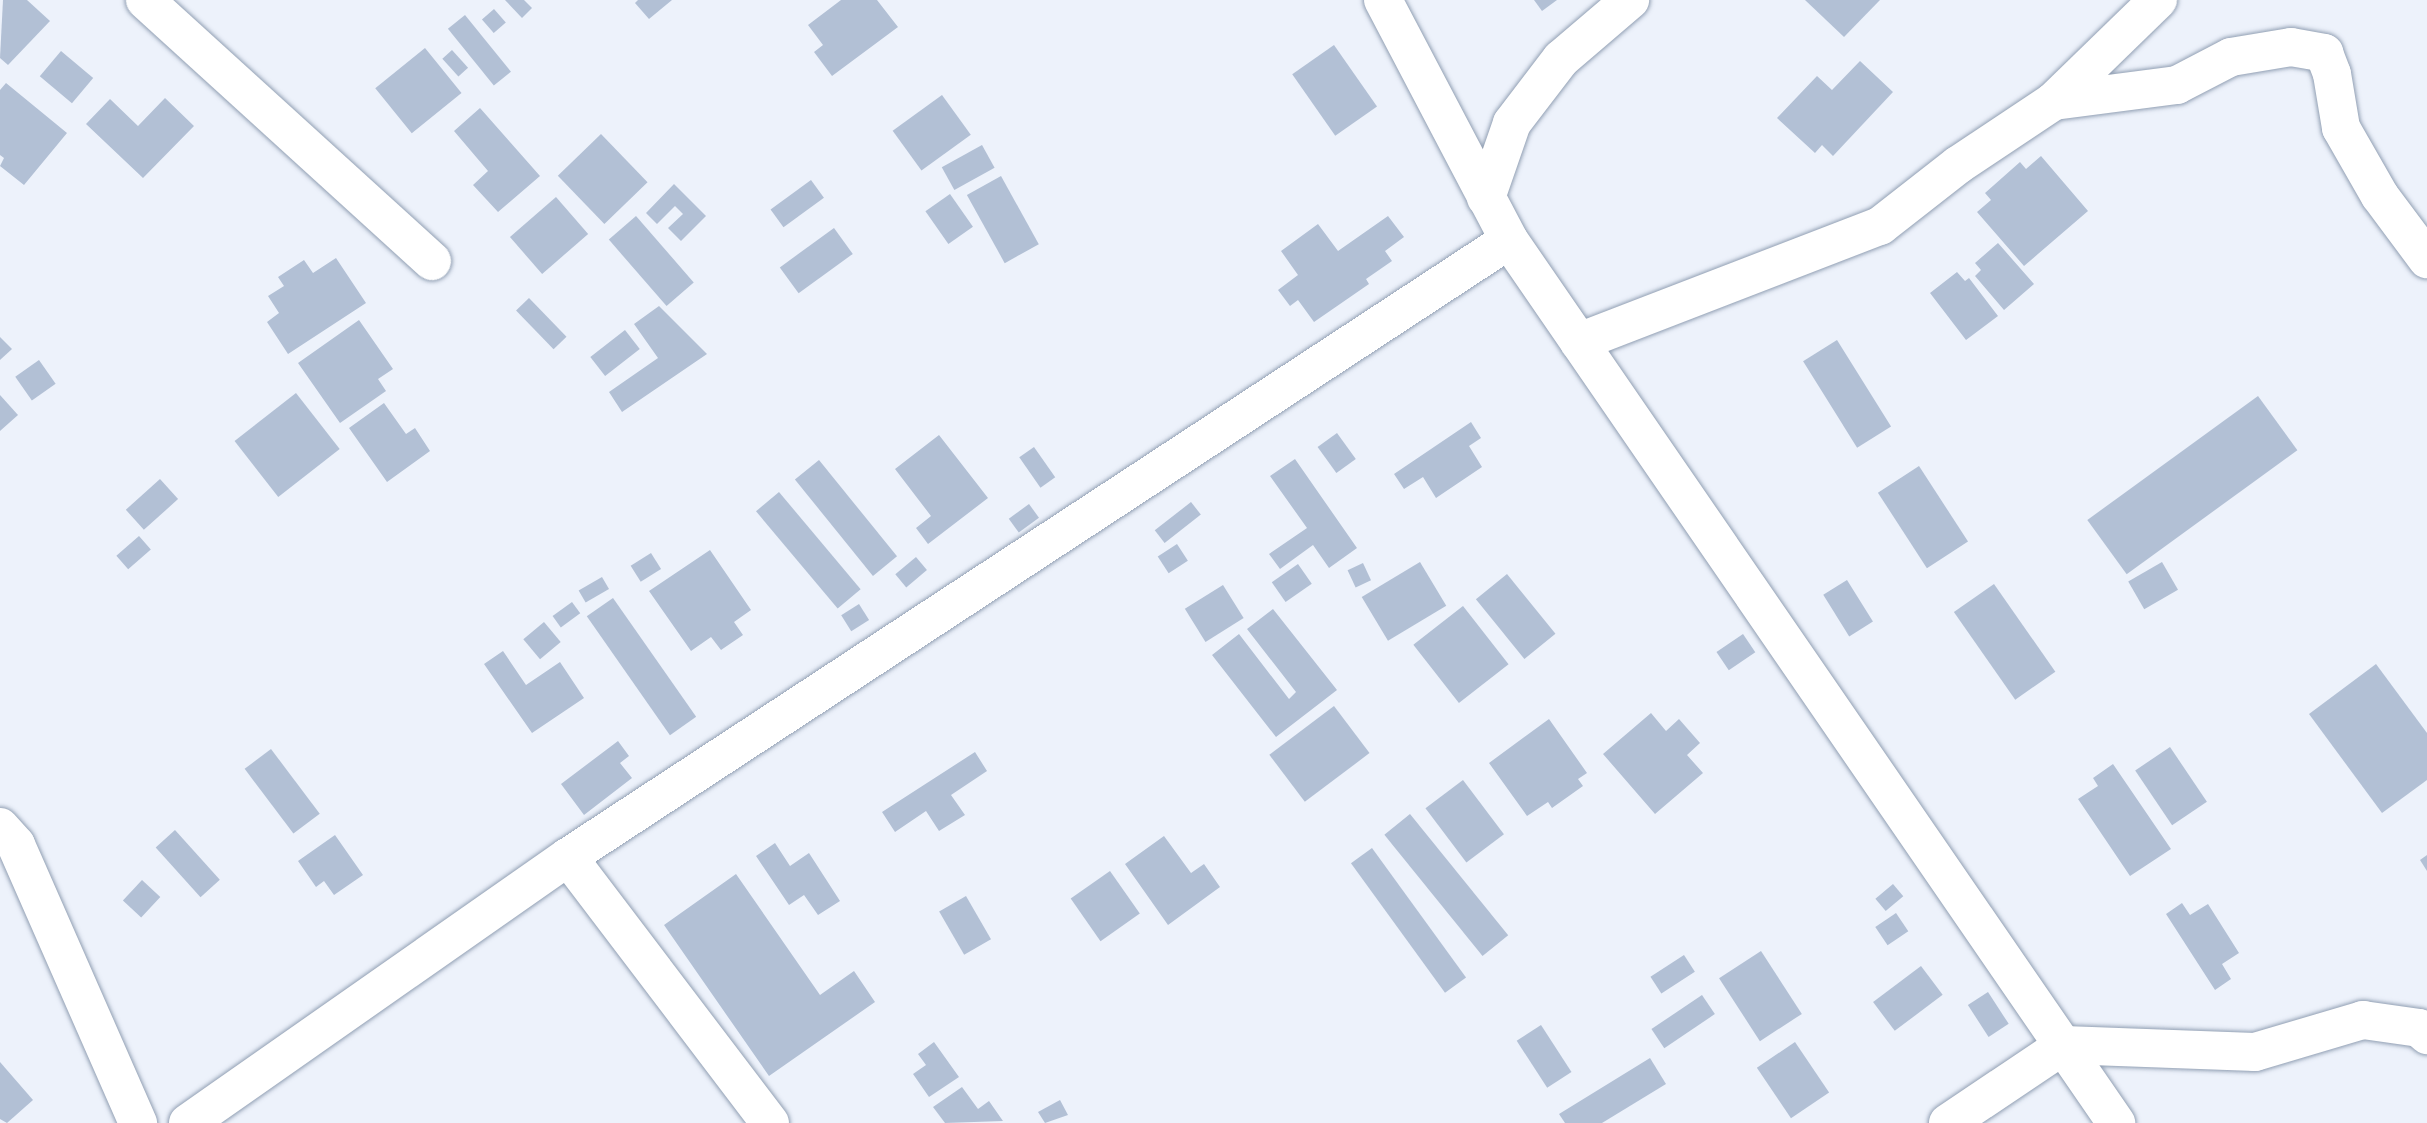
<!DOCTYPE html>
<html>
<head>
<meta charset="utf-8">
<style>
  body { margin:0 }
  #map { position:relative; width:2427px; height:1123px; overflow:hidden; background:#edf2fb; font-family:"Exo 2",sans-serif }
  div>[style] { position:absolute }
  .building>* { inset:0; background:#b2c0d5; transform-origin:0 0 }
  .roads { filter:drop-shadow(0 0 2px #919fb3) drop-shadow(0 0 2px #919fb3) }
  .street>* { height:38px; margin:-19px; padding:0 19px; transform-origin:19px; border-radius:19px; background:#fff }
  span { translate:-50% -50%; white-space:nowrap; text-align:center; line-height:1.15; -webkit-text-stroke:6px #fff; paint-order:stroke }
</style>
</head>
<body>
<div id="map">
  <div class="building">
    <i style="clip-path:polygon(3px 0,27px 0,50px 21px,8px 65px,0 58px)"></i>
    <i style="clip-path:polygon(505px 0,524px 0,532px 8px,522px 18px)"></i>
    <i style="clip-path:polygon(638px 0,672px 0,649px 19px,635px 3px)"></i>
    <i style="clip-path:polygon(841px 0,877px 0,898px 27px,832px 76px,814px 52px,823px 45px,808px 25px)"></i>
    <i style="clip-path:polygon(1534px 0,1557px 0,1542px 11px)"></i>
    <i style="clip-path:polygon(1805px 0,1880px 0,1844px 37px)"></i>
    <i style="left:494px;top:9px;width:18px;height:16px;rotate:49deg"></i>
    <i style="left:465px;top:15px;width:73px;height:22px;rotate:51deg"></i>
    <i style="left:1334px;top:45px;width:75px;height:51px;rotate:55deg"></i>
    <i style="left:425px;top:48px;width:58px;height:64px;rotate:51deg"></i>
    <i style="left:452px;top:50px;width:24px;height:13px;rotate:48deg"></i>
    <i style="left:61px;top:51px;width:42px;height:33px;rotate:40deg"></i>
    <i style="clip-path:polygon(1860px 61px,1893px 92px,1833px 156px,1822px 145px,1815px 153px,1777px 118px,1817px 76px,1832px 90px)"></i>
    <i style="clip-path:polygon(6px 83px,67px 133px,24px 185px,0 166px,4px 158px,0 155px,0 90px)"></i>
    <i style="left:942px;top:95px;width:49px;height:61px;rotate:54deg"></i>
    <i style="clip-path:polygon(165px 98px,194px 126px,143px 178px,86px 124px,110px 99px,138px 126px)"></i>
    <i style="clip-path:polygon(480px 108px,540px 176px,498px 212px,473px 185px,488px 171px,454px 131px)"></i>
    <i style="left:601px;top:134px;width:67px;height:60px;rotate:46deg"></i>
    <i style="left:982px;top:145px;width:26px;height:46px;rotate:61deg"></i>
    <i style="clip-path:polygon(2041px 156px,2088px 211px,2024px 266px,1977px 212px,1991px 200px,1985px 193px,2020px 162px,2026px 169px)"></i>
    <i style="left:1001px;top:176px;width:78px;height:39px;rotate:61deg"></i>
    <i style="left:811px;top:180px;width:22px;height:50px;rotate:54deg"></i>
    <i style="clip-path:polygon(674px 184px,706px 216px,681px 241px,668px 228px,683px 214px,675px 206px,657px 224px,646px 213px)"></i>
    <i style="left:950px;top:194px;width:40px;height:30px;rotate:55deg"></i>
    <i style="left:556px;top:197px;width:49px;height:61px;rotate:49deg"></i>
    <i style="left:636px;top:216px;width:88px;height:36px;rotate:49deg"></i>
    <i style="clip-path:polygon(1388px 216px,1404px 237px,1385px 251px,1392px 261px,1366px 279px,1369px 284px,1314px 322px,1298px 300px,1290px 306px,1278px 290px,1298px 275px,1281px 251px,1318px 224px,1338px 251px)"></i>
    <i style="left:834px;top:228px;width:32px;height:67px;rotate:54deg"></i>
    <i style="clip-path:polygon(1998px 243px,2034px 284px,2004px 310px,1975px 276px,1981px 270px,1975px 263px)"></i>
    <i style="clip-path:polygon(336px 258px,366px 303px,288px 354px,267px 322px,279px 313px,268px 296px,284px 286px,278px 277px,304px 260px,313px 273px)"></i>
    <i style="clip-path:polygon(1957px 272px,1965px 281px,1969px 278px,1998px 316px,1966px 340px,1930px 293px)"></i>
    <i style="left:529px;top:298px;width:54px;height:18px;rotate:46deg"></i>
    <i style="clip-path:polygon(659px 306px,707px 354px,622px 412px,609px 392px,658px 358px,634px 324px)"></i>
    <i style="clip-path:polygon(359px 320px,393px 369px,378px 379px,386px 391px,340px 423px,298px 363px)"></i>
    <i style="left:625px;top:330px;width:24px;height:44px;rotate:52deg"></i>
    <i style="clip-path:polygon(0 337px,12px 349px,0 360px)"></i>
    <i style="left:1837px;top:340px;width:102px;height:40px;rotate:58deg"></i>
    <i style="left:39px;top:360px;width:29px;height:29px;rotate:55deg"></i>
    <i style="left:296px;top:393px;width:71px;height:78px;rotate:52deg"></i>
    <i style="clip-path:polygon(0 395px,18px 415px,0 431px)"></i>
    <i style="left:2258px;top:396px;width:67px;height:211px;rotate:54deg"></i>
    <i style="clip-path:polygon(384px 403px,406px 434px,415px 428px,430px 451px,387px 482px,349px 428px)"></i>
    <i style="clip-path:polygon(1471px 422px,1481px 438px,1469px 446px,1482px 467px,1436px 498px,1423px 477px,1404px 489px,1394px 474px)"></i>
    <i style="left:1337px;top:433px;width:32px;height:24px;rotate:54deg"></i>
    <i style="clip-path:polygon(939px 435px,988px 498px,928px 544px,916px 528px,931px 516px,895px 469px)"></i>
    <i style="left:1034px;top:447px;width:37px;height:18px;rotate:55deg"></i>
    <i style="clip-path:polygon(1295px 459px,1357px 548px,1329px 568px,1313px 545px,1280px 569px,1269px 554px,1307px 528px,1270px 476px)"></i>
    <i style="left:819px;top:460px;width:124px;height:31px;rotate:51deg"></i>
    <i style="left:1919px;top:466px;width:90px;height:49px;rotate:57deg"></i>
    <i style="left:160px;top:479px;width:27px;height:46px;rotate:48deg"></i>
    <i style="left:779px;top:492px;width:127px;height:30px;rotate:50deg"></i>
    <i style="left:1191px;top:502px;width:16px;height:46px;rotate:52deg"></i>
    <i style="left:1029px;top:504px;width:17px;height:25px;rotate:54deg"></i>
    <i style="left:139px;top:536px;width:18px;height:30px;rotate:49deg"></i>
    <i style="left:1177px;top:544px;width:20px;height:23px;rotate:57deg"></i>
    <i style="clip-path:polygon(710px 550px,751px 610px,734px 622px,743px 635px,721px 650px,711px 637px,691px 651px,649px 591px)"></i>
    <i style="left:651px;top:553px;width:19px;height:24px;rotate:58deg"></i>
    <i style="left:916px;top:557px;width:17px;height:27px;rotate:50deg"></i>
    <i style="left:1420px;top:562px;width:51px;height:68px;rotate:59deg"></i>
    <i style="left:2162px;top:562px;width:32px;height:39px;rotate:60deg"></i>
    <i style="left:1363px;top:563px;width:19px;height:17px;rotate:65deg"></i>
    <i style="left:1298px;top:564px;width:24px;height:32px;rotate:55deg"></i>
    <i style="left:1507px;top:574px;width:77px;height:40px;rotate:51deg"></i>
    <i style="left:602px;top:577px;width:14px;height:27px;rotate:60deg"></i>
    <i style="left:1847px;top:580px;width:49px;height:28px;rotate:58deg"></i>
    <i style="left:1994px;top:584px;width:107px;height:49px;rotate:55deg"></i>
    <i style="left:1223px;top:585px;width:39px;height:45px;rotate:58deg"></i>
    <i style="left:613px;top:598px;width:145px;height:32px;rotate:55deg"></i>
    <i style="left:572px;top:602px;width:14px;height:24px;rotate:54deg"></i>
    <i style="left:859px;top:604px;width:19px;height:21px;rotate:58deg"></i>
    <i style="left:1463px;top:606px;width:74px;height:63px;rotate:52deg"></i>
    <i style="clip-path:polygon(1273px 609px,1337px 690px,1276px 737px,1212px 655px,1239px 634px,1289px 699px,1296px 692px,1247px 629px)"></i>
    <i style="left:544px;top:622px;width:26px;height:27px;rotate:50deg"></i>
    <i style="left:1743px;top:634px;width:22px;height:32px;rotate:56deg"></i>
    <i style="clip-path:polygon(503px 651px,526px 685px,560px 662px,584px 698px,532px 733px,484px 664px)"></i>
    <i style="clip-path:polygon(2376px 664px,2427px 733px,2427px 780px,2382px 813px,2309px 714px)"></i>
    <i style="left:1334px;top:706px;width:59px;height:81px;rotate:53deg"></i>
    <i style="clip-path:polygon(1651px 713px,1666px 731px,1679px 719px,1700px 743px,1687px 755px,1703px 773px,1655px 814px,1603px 754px)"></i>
    <i style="clip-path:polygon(1549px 719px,1587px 773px,1578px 779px,1583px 786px,1552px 808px,1548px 802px,1527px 816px,1489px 763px)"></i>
    <i style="clip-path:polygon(618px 741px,629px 756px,620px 763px,632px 778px,584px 815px,561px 784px)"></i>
    <i style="left:2170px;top:747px;width:66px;height:42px;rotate:56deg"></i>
    <i style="left:271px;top:749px;width:81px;height:33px;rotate:53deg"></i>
    <i style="clip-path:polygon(975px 752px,987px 771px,951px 795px,965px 815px,939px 831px,926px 811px,895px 832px,882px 812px)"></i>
    <i style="clip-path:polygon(2113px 764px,2171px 849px,2130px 876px,2078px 799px,2098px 786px,2093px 778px)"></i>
    <i style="left:1463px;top:780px;width:68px;height:47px;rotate:53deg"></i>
    <i style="left:1410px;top:814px;width:156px;height:33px;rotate:51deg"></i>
    <i style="left:175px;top:830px;width:67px;height:26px;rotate:48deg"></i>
    <i style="clip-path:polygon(335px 835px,363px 875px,334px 895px,324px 881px,316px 887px,298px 861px)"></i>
    <i style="clip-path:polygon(1164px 836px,1191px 873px,1204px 864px,1220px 887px,1168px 925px,1125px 864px)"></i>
    <i style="clip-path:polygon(775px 843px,790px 866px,809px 853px,840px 901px,818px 915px,804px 895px,789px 905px,756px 856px)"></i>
    <i style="left:1372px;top:848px;width:160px;height:26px;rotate:54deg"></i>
    <i style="clip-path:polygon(2427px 855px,2427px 871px,2420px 860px)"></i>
    <i style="left:1110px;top:871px;width:52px;height:48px;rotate:55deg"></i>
    <i style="clip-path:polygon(736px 874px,820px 995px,854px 971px,875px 1002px,769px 1076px,664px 925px)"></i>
    <i style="left:142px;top:880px;width:25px;height:28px;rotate:43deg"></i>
    <i style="left:1893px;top:884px;width:16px;height:23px;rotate:50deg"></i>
    <i style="left:966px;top:896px;width:50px;height:31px;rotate:60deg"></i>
    <i style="clip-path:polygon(2182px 903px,2190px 915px,2208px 904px,2239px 953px,2222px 964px,2231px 979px,2215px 990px,2166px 914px)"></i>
    <i style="left:1896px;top:913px;width:22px;height:25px;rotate:56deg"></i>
    <i style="left:1761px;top:951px;width:75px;height:50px;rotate:57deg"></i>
    <i style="left:1684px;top:955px;width:20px;height:40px;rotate:57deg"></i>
    <i style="left:1921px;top:966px;width:36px;height:60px;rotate:53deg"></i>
    <i style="left:1988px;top:992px;width:38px;height:24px;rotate:57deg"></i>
    <i style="left:1702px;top:995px;width:23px;height:61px;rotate:56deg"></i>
    <i style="left:1541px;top:1025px;width:56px;height:29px;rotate:57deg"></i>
    <i style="clip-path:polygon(934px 1042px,959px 1077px,929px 1097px,913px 1074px,926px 1065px,918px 1054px)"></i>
    <i style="left:1795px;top:1042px;width:61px;height:46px;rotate:56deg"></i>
    <i style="clip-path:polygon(1650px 1058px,1666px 1084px,1602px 1123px,1565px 1123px,1559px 1114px)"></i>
    <i style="clip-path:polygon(0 1062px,33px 1100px,7px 1123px,0 1119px)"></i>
    <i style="clip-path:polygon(962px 1087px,978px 1109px,989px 1101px,1003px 1121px,945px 1123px,933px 1107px)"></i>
    <i style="clip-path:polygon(1060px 1100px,1068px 1115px,1045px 1123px,1038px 1112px)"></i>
  </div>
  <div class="roads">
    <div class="street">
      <i style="left:145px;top:0;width:388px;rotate:42.3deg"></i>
      <i style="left:1383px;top:0;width:271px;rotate:62.3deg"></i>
      <i style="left:2054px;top:101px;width:124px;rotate:-7.4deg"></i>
      <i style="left:2177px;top:85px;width:61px;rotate:-27.4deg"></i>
      <i style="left:2231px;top:57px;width:61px;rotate:-9.5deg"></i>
      <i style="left:2291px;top:47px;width:34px;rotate:10deg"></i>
      <i style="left:2324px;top:53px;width:22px;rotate:69deg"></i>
      <i style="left:2332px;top:74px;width:55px;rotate:80.5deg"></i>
      <i style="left:2341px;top:128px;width:78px;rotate:60.2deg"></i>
      <i style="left:2380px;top:196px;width:79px;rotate:53.3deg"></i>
      <i style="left:1486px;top:198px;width:79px;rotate:-70.9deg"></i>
      <i style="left:1512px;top:123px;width:81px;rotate:-52.6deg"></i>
      <i style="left:1561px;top:59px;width:91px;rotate:-40.5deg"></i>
      <i style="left:1579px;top:342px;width:323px;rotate:-21.1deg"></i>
      <i style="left:1880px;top:226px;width:99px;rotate:-38deg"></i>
      <i style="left:1958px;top:165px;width:115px;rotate:-33.7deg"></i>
      <i style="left:2054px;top:101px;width:145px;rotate:-44.2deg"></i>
      <i style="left:0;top:827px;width:24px;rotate:48deg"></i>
      <i style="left:16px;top:845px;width:304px;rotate:66.3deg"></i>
      <i style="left:568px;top:857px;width:334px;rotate:52.8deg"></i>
      <i style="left:188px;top:1123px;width:464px;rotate:-35deg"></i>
      <i style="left:568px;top:857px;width:1125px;rotate:-33.25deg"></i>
      <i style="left:1509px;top:240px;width:1072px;rotate:55.49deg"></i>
      <i style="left:1948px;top:1123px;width:140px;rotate:-33.9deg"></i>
      <i style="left:2064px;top:1045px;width:191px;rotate:2.1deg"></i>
      <i style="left:2255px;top:1052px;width:113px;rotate:-16.5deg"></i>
      <i style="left:2363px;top:1020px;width:57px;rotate:8.1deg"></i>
      <i style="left:2419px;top:1028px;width:11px;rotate:41deg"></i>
    </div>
  </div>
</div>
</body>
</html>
